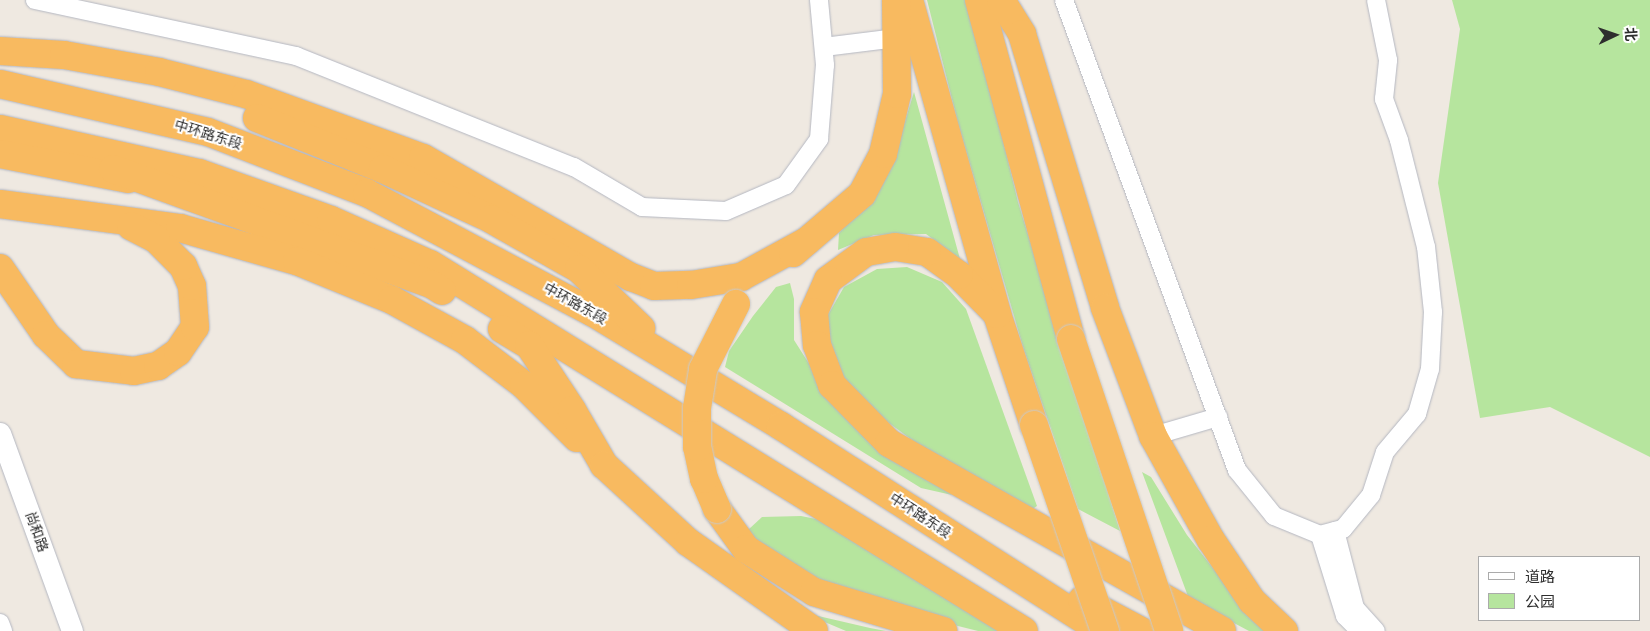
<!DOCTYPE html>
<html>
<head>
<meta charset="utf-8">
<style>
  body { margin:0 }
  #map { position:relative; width:1650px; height:631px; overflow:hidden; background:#efe9e1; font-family:Rubik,"Noto Sans SC",sans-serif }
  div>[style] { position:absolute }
  .green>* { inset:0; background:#b6e59e }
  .roads { filter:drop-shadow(0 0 1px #b4b7c1) drop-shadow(0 0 1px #b4b7c1) }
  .minor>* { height:18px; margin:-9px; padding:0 9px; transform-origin:9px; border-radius:9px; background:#fff }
  .tertiary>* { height:21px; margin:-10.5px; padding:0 10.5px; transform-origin:10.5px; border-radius:10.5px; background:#fff }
  .trunk>* { height:28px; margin:-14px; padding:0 14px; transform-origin:14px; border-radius:14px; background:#f8ba60 }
  .bridges { filter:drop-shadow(0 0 1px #c9c9c9) drop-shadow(0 0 1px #c9c9c9) }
  .trunk-bridge>* { height:28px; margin:-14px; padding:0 14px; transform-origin:14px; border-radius:14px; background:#f8ba60 }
  span { translate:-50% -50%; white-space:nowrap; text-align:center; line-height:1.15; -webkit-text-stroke:4px #fff; paint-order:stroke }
  .street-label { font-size:14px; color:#2e2e2e }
  .legend { position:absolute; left:1478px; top:556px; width:162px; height:65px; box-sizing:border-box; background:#fff; border:1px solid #ababab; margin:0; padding:6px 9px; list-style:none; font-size:15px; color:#2e2e2e }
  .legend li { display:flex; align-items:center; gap:10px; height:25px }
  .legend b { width:25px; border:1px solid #ababab }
  .north { position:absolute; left:1590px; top:10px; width:50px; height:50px; -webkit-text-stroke:4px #fff; paint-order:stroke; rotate:87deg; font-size:14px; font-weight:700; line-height:20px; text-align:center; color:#2e2e2e }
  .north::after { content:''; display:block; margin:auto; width:18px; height:22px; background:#2e2e2e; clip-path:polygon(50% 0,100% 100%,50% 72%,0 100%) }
</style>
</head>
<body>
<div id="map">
  <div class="green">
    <i style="clip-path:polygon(927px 0,969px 0,1018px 202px,1120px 531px,1078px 509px,1023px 347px,958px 123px)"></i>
    <i style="clip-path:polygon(1452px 0,1650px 0,1650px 457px,1550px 407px,1480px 418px,1438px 183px,1460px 29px)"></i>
    <i style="clip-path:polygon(914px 92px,960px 259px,926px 234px,874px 235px,838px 250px,839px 233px,865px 204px,898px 144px)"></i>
    <i style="clip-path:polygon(907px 267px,942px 282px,966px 309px,1037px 506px,1031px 510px,939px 460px,881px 417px,836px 372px,825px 320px,844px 287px,877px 269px)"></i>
    <i style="clip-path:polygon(790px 283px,794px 299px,794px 340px,827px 392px,862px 431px,952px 495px,921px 488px,725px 367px,729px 351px,753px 316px,776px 287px)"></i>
    <i style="clip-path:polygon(1142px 472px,1151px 477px,1187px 535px,1234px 595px,1268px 631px,1249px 631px,1189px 599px)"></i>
    <i style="clip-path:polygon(801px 516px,831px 522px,998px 631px,978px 631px,926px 618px,812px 583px,766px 551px,748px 530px,762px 517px)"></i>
    <i style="clip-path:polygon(801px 612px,870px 628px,886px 631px,846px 631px)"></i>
  </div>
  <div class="roads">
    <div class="minor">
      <i style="left:35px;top:0;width:267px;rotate:12.1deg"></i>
      <i style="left:296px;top:56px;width:299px;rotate:21.8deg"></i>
      <i style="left:574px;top:167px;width:79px;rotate:30.5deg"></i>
      <i style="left:642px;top:207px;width:84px;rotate:2.7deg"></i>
      <i style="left:726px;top:211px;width:65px;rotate:-23.4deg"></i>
      <i style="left:786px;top:185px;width:57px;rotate:-54.3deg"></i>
      <i style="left:819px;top:139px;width:74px;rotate:-85.4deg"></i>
      <i style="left:825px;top:65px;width:65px;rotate:-95.3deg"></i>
      <i style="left:1064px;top:0;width:501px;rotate:69.79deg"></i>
      <i style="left:1237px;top:470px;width:59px;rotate:51.2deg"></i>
      <i style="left:1274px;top:516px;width:50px;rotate:22.4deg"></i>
      <i style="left:1320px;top:535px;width:24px;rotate:-15deg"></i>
      <i style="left:1343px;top:529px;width:44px;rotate:-50.5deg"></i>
      <i style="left:1371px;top:495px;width:45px;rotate:-72deg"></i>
      <i style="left:1385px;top:452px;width:50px;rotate:-49.9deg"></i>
      <i style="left:1417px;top:414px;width:47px;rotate:-73.9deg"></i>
      <i style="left:1430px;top:369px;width:57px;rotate:-87deg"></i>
      <i style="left:1433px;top:312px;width:65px;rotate:-96.1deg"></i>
      <i style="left:1426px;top:247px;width:110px;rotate:-104.2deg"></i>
      <i style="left:1399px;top:140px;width:44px;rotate:-110.1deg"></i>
      <i style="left:1384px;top:99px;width:39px;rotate:-84deg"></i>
      <i style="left:1388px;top:60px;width:61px;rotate:-101.3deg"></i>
      <i style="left:824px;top:47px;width:73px;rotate:-7.1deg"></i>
      <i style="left:1153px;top:436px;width:68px;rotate:-16.3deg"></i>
      <i style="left:1335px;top:531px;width:80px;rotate:75.4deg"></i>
      <i style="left:1355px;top:608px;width:31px;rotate:48deg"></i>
      <i style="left:1320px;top:535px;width:85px;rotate:72.8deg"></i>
      <i style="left:1345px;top:616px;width:21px;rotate:45deg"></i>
      <i style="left:0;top:623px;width:9px;rotate:69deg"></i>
    </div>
    <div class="tertiary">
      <i style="left:0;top:433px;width:211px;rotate:70deg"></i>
    </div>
    <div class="trunk">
      <i style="left:909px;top:0;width:326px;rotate:74.3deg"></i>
      <i style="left:997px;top:314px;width:117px;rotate:71.6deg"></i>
      <i style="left:979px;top:0;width:351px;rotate:74.8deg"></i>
      <i style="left:1001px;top:0;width:40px;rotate:58deg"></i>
      <i style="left:1022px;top:34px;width:286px;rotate:73.1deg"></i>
      <i style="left:1105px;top:308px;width:137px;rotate:69.4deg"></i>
      <i style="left:1153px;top:436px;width:119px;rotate:60.9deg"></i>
      <i style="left:1211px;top:540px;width:73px;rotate:56.1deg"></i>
      <i style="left:1252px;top:601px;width:44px;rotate:43.2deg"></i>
      <i style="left:0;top:51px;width:64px;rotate:3.6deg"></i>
      <i style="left:64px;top:55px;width:97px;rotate:10.1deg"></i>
      <i style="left:159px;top:72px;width:90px;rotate:14.2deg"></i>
      <i style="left:246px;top:94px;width:188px;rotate:19.9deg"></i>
      <i style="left:423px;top:158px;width:240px;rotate:29.8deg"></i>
      <i style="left:631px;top:277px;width:25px;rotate:21deg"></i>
      <i style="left:654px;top:286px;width:37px;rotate:-2deg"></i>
      <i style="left:691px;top:285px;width:51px;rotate:-9.1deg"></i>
      <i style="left:741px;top:277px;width:75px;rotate:-28.6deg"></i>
      <i style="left:0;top:84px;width:213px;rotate:13deg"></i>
      <i style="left:208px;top:132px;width:170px;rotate:21deg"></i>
      <i style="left:367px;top:193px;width:255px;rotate:27.9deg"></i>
      <i style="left:592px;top:312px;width:221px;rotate:31.1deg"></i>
      <i style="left:781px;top:426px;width:380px;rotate:32.6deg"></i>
      <i style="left:257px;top:118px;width:136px;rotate:22deg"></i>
      <i style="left:383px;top:169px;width:119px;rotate:24.8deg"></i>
      <i style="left:491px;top:219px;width:101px;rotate:29.6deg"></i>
      <i style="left:579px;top:269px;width:86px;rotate:43.6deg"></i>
      <i style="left:0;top:129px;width:204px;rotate:12.5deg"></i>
      <i style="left:199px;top:173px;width:140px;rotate:19.6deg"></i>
      <i style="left:331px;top:220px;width:108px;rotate:24deg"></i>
      <i style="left:430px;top:264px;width:698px;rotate:31.71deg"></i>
      <i style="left:0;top:154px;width:131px;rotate:11deg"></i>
      <i style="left:113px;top:169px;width:338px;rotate:19.9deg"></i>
      <i style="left:431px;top:284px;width:13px;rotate:32deg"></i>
      <i style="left:0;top:204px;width:182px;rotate:7.6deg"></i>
      <i style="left:180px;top:228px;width:122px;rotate:15.8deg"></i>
      <i style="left:297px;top:261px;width:103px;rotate:22.3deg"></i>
      <i style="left:392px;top:300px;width:83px;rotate:28.7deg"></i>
      <i style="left:465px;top:340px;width:74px;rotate:37.3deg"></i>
      <i style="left:524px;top:385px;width:75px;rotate:45deg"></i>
      <i style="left:793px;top:253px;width:91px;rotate:-40.5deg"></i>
      <i style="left:862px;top:194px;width:45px;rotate:-62.3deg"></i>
      <i style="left:883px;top:154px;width:62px;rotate:-76.9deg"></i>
      <i style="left:897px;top:94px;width:94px;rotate:-90.6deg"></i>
      <i style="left:0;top:268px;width:81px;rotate:55.5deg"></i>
      <i style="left:46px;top:335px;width:42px;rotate:44deg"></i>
      <i style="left:76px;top:364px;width:58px;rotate:6.9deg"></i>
      <i style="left:134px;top:371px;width:25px;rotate:-12deg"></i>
      <i style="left:158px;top:366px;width:24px;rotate:-35deg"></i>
      <i style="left:178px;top:352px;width:30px;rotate:-56deg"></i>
      <i style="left:195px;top:327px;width:41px;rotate:-94.2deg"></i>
      <i style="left:192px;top:286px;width:22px;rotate:-114deg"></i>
      <i style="left:183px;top:266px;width:38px;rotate:-135deg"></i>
      <i style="left:156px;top:239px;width:28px;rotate:-153deg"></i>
      <i style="left:997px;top:314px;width:54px;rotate:-134.3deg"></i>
      <i style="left:959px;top:275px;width:39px;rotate:-144deg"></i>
      <i style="left:927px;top:252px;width:32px;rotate:-171deg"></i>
      <i style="left:895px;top:247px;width:29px;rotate:170deg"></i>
      <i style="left:866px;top:252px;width:47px;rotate:143.6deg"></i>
      <i style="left:828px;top:280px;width:35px;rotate:114deg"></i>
      <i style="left:814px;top:312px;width:33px;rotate:85deg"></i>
      <i style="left:817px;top:345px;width:43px;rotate:69.4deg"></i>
      <i style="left:832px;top:385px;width:81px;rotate:45.5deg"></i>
      <i style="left:889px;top:443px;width:382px;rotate:29.4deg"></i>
      <i style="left:502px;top:329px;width:31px;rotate:31deg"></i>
      <i style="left:529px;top:345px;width:78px;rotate:56.5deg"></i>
      <i style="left:572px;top:410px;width:64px;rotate:59.8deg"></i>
      <i style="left:604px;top:465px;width:114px;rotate:42.5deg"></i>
      <i style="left:688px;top:542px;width:154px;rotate:35.2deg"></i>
      <i style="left:717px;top:509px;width:49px;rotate:54.1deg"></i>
      <i style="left:746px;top:549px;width:80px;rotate:32.3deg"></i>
      <i style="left:814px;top:592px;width:135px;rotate:16.8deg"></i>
      <i style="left:1082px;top:600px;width:67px;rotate:27.7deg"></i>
    </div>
  </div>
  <div class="bridges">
    <div class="trunk-bridge">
      <i style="left:1071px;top:339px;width:308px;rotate:71.4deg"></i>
      <i style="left:1034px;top:425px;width:218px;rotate:71deg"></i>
      <i style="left:717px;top:509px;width:33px;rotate:-113deg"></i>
      <i style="left:704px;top:479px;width:33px;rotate:-102deg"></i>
      <i style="left:697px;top:447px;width:39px;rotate:-90deg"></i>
      <i style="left:697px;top:408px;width:39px;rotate:-81deg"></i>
      <i style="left:703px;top:369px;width:73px;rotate:-63.1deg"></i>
    </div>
  </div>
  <div class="street-label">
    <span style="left:208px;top:135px;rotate:17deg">中环路东段</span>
    <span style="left:575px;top:304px;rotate:29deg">中环路东段</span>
    <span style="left:920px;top:516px;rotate:33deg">中环路东段</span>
    <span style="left:36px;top:532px;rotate:70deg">尚和路</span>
  </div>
  <ul class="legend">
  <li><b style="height:6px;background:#fff"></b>道路</li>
  <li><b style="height:14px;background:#b6e59e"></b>公园</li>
  </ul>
  <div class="north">北</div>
</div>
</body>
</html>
